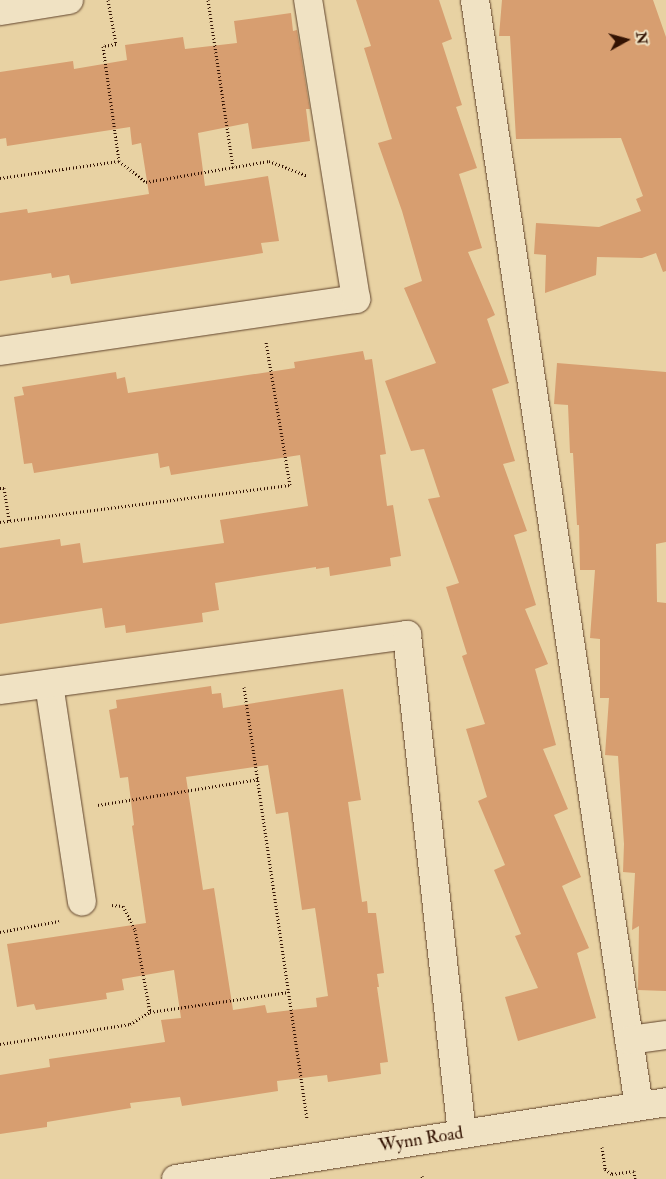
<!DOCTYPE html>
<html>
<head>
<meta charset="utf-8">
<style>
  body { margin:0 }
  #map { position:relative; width:666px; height:1179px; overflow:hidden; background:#e8d2a3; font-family:"IM FELL Double Pica",serif }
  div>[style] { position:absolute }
  .building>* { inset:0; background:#d79e70 }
  .path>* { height:3px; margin-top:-1.5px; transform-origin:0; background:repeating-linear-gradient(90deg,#331303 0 1px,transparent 0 3.5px) }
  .roads { filter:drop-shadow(0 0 1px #60432b) drop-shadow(0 0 1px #60432b) }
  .minor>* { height:28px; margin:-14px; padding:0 14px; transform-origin:14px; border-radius:14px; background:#f0e2c3 }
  span { translate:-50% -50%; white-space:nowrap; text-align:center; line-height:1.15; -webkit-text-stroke:4px #f0e2c3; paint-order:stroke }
  .street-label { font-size:18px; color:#331303 }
  .north { position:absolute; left:601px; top:15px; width:50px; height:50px; -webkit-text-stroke:4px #f0e2c3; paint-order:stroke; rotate:83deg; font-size:14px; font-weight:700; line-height:20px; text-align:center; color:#331303 }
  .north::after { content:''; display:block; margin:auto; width:18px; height:22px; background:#331303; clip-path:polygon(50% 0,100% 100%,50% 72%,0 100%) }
</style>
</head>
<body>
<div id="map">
  <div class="building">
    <i style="clip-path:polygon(356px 0,439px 0,452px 39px,442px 43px,462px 105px,456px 107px,477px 168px,459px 174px,482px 248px,468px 252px,495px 315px,487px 319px,509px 383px,492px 389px,515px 461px,503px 464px,527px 531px,514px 535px,536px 605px,525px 609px,548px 664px,535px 669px,556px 745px,543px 749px,568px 809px,554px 815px,581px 877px,562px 886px,589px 948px,577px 953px,596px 1018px,518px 1041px,505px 997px,538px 988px,515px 936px,521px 934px,494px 870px,505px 865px,478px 801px,487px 797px,466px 729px,485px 724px,462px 656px,467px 654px,446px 587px,459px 583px,428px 499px,440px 497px,424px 449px,411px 451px,385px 381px,436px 363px,404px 288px,422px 281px,402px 211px,378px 143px,392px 139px,364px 48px,371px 46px)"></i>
    <i style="clip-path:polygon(502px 0,653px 0,666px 37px,666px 271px,663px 272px,656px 253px,642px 258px,597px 257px,596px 275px,545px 293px,546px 255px,534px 254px,536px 223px,599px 227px,641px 211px,636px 199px,643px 196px,621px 138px,516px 139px,510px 36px,499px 36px)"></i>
    <i style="clip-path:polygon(291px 13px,293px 31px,297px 30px,310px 109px,306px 109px,310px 141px,252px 149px,248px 123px,198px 133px,205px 186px,268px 176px,279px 241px,261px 243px,263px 253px,71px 284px,69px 275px,52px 278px,51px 273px,0 281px,0 213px,27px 209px,28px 213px,149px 194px,141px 143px,132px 145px,130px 127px,7px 146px,6px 138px,0 139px,0 72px,73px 61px,74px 69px,127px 60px,125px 45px,183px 37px,185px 49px,237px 43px,234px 21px)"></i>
    <i style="clip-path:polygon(363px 351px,365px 360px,372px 359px,386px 454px,380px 455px,387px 506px,393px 505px,401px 556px,390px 558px,391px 566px,330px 576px,329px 567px,316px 569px,316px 567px,215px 583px,219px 610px,202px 613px,203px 622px,126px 633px,125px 625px,105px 628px,102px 608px,0 624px,0 548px,60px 539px,61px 546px,80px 543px,83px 563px,224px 543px,220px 520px,308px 506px,300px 455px,171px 475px,169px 466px,160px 468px,158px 453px,34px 473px,32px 463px,24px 464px,14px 397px,24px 395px,22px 387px,116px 372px,117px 379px,125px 377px,128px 393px,295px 368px,294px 362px)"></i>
    <i style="clip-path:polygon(557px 363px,666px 372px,666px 542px,656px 544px,657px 602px,666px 603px,666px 991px,638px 990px,639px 926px,632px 930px,635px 873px,623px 872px,624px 844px,618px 756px,605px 755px,609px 698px,600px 698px,600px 639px,590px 638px,595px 570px,580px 570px,579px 525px,577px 525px,573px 453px,570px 453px,568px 405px,554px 404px)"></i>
    <i style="clip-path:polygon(evenodd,211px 686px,212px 694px,221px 693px,223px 708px,343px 689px,361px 800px,348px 802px,362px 902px,367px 901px,368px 913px,376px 913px,384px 973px,377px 974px,379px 987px,377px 987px,388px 1062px,380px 1063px,381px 1074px,328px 1082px,327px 1075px,277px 1081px,278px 1091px,182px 1106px,180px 1097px,130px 1103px,131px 1108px,47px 1122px,47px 1127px,0 1134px,0 1075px,50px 1067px,49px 1059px,165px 1042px,161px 1020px,181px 1018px,174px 970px,122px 979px,124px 990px,106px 993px,107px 999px,36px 1010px,34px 1004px,17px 1007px,7px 944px,146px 923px,132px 826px,134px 825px,128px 777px,120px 778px,109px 710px,117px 708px,116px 700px,211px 686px,268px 765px,276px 814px,288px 812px,302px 910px,315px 908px,328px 996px,316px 998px,317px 1007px,267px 1013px,265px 1005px,233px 1010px,214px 888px,203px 890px,186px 777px,268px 765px)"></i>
  </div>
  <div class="path">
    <i style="left:108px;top:0;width:45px;rotate:79.7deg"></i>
    <i style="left:116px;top:44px;width:13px;rotate:171deg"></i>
    <i style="left:103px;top:46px;width:116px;rotate:82.1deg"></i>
    <i style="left:208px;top:0;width:169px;rotate:81.5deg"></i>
    <i style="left:0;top:178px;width:120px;rotate:-8.1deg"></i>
    <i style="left:119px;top:161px;width:34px;rotate:38deg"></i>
    <i style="left:146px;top:182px;width:125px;rotate:-9.7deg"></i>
    <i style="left:269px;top:161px;width:40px;rotate:21deg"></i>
    <i style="left:0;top:488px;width:4px"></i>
    <i style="left:4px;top:488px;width:33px;rotate:81deg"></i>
    <i style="left:0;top:522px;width:292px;rotate:-7.3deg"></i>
    <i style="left:290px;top:485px;width:145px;rotate:-99.5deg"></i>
    <i style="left:244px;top:687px;width:437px;rotate:81.7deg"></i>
    <i style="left:98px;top:805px;width:162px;rotate:-9.2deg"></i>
    <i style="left:112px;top:905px;width:11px;rotate:5deg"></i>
    <i style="left:123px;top:906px;width:27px;rotate:63deg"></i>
    <i style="left:135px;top:930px;width:83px;rotate:79.6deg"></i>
    <i style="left:0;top:932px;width:60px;rotate:-10.6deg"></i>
    <i style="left:0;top:1044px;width:132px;rotate:-8.7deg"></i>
    <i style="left:130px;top:1024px;width:23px;rotate:-31deg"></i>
    <i style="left:150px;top:1012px;width:140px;rotate:-8.2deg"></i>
    <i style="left:602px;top:1147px;width:22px;rotate:82deg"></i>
    <i style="left:605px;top:1169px;width:9px;rotate:36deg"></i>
    <i style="left:612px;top:1174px;width:22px;rotate:-8deg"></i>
    <i style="left:634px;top:1171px;width:8px;rotate:83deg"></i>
    <i style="left:422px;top:1176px;width:3px;rotate:72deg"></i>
  </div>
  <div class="roads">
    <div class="minor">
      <i style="left:475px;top:0;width:1118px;rotate:81.57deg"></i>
      <i style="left:0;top:11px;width:70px;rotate:-9.1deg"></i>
      <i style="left:0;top:351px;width:360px;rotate:-8.3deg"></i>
      <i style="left:356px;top:299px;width:303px;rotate:-99.1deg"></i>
      <i style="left:49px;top:684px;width:220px;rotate:81.4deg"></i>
      <i style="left:0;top:690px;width:411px;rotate:-7.7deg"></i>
      <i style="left:407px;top:635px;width:502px;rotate:83.71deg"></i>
      <i style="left:630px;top:1040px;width:36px;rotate:-8deg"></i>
      <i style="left:176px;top:1179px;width:496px;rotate:-8.9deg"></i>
    </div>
  </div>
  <div class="street-label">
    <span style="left:421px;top:1140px;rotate:-9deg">Wynn Road</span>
  </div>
  <div class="north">N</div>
</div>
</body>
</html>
